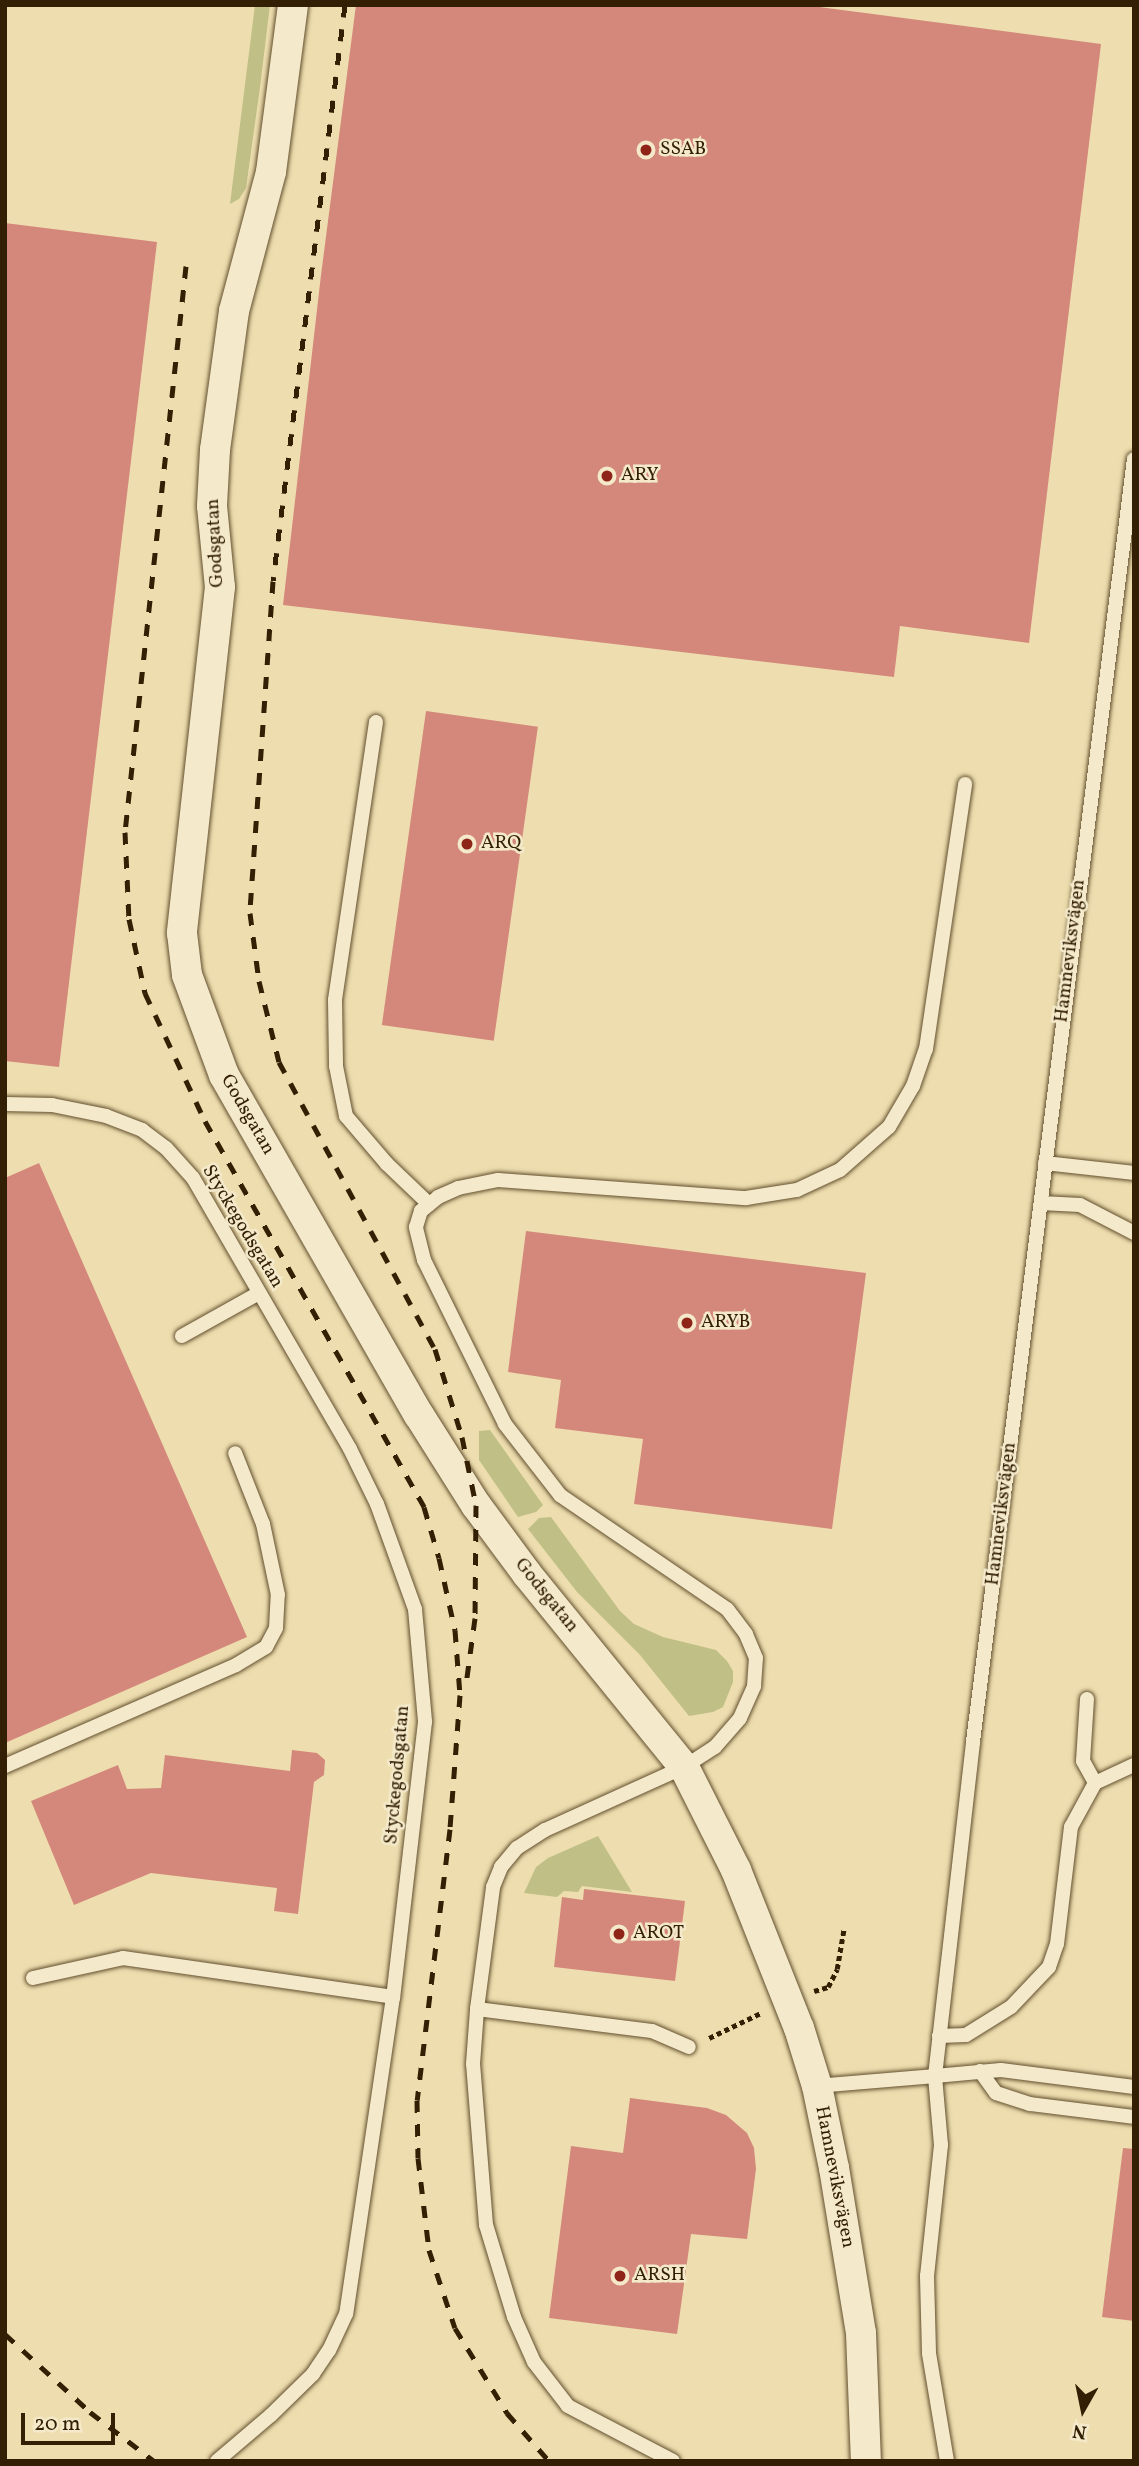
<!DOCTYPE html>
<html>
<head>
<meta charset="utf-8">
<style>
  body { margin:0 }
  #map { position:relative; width:1139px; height:2466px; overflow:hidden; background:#eedeaf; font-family:Vollkorn,serif }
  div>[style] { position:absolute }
  .green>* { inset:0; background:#c0bf86 }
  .building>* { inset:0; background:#d4887b; transform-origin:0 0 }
  .path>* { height:4.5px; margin-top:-2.25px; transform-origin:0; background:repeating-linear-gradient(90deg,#331f03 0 5px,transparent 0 8.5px) }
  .roads { filter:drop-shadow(0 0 2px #624f2e) drop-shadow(0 0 2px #624f2e) }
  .service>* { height:14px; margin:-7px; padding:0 7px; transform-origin:7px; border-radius:7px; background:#f4eacb }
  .minor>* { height:30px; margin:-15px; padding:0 15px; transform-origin:15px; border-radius:15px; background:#f4eacb }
  .rail>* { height:5px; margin-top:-2.5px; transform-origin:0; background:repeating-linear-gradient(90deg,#331f03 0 12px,transparent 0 24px) }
  .dots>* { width:19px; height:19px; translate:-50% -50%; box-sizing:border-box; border:4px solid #f4eacb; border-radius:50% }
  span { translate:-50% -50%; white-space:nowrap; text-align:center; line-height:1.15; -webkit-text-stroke:5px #f4eacb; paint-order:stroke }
  .poi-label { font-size:19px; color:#331f03 }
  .left { translate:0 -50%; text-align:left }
  .street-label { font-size:19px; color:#331f03 }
  .frame { position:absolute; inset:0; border:7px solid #331f03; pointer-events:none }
  .north { position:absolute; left:1048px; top:2375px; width:70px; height:70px; -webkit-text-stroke:5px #f4eacb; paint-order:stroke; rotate:189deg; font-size:19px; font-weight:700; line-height:28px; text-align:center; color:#331f03 }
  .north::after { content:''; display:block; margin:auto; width:24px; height:32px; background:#331f03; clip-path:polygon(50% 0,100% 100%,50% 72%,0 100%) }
  .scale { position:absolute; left:21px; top:2413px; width:94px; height:32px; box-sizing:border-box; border:4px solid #331f03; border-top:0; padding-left:9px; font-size:21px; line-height:24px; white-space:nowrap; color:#331f03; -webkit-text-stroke:5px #f4eacb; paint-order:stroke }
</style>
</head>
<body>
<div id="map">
  <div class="green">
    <i style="clip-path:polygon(255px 5px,270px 5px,260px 87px,246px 188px,239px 199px,230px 204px)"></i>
    <i style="clip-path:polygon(490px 1430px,543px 1505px,536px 1512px,518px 1517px,479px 1460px,479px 1431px)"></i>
    <i style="clip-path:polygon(551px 1517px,620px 1611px,634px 1624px,663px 1637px,716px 1650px,727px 1661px,733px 1671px,733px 1682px,723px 1707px,713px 1712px,689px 1716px,640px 1655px,577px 1592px,528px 1529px,539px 1518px)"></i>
    <i style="clip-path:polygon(598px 1836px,632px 1892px,582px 1886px,578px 1892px,564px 1891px,557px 1897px,524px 1893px,536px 1867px,548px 1858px)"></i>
  </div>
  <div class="building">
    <i style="clip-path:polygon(356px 5px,804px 5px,1101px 44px,1029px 643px,900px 626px,894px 677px,283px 605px,321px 275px)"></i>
    <i style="clip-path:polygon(5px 223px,157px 242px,59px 1067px,5px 1061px)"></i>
    <i style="left:426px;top:711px;width:113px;height:317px;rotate:8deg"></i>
    <i style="clip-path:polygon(39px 1163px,247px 1637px,5px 1743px,5px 1178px)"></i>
    <i style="clip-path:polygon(526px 1231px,866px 1273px,832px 1529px,634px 1504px,643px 1439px,555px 1428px,561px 1380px,508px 1372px)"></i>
    <i style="clip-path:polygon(292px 1750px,317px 1753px,325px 1760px,324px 1775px,314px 1782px,298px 1914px,274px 1911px,277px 1888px,151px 1873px,74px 1905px,31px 1801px,118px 1765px,127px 1789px,161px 1788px,165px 1755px,290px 1771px)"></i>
    <i style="clip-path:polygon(584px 1889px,685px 1901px,675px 1981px,554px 1967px,562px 1897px,583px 1900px)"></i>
    <i style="clip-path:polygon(630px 2098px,707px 2108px,726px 2115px,747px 2133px,754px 2148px,756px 2169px,747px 2239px,691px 2234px,677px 2334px,549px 2318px,571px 2146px,623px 2153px)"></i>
    <i style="clip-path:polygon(1123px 2148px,1134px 2149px,1134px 2321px,1102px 2317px)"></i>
  </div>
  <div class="path">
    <i style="left:814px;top:1991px;width:15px;rotate:-16deg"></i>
    <i style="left:828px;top:1987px;width:20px;rotate:-63deg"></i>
    <i style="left:837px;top:1969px;width:42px;rotate:-80.3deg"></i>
    <i style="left:709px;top:2038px;width:58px;rotate:-25.7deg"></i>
  </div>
  <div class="roads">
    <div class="service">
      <i style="left:376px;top:722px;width:281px;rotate:98.4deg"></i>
      <i style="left:335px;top:1000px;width:66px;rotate:89.1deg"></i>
      <i style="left:336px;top:1066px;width:51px;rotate:78.7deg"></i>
      <i style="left:346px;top:1116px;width:63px;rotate:49.5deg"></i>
      <i style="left:387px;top:1164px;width:58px;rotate:43.6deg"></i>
      <i style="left:5px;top:1104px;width:47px;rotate:1.2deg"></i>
      <i style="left:52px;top:1105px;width:55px;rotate:11.5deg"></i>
      <i style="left:106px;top:1116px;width:39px;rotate:21deg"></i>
      <i style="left:142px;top:1130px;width:30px;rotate:37deg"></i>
      <i style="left:166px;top:1148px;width:40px;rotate:48deg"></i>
      <i style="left:193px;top:1178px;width:313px;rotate:59.9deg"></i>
      <i style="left:350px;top:1449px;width:61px;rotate:63.9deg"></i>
      <i style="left:377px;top:1504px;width:112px;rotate:70.1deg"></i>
      <i style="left:415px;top:1609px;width:113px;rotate:84.9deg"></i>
      <i style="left:425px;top:1722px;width:277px;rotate:96.6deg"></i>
      <i style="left:393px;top:1997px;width:320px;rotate:98.4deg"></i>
      <i style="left:346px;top:2314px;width:40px;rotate:115deg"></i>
      <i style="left:329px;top:2350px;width:29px;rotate:124deg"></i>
      <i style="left:313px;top:2374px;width:59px;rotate:135.7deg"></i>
      <i style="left:271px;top:2415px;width:71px;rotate:139.6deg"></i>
      <i style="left:1045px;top:1163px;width:90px;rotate:6.4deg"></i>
      <i style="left:1041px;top:1203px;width:39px;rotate:3deg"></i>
      <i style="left:1080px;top:1205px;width:61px;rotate:27.4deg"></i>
      <i style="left:182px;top:1336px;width:88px;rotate:-29.2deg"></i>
      <i style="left:1087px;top:1699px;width:62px;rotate:93.7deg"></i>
      <i style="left:1083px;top:1761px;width:25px;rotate:61deg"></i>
      <i style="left:5px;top:1766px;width:252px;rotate:-23.6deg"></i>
      <i style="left:236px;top:1665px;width:35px;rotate:-31deg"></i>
      <i style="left:266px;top:1647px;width:21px;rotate:-62deg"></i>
      <i style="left:276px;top:1628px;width:33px;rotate:-87deg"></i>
      <i style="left:278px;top:1595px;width:73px;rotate:-101.9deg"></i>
      <i style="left:263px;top:1524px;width:76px;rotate:-111.5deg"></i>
      <i style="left:33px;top:1978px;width:92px;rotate:-12.5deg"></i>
      <i style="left:123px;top:1958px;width:273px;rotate:8.2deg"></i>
      <i style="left:477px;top:2009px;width:176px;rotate:7.2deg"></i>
      <i style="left:652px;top:2031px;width:40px;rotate:23.4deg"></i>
      <i style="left:939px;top:2036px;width:27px;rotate:-2deg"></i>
      <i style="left:966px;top:2035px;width:53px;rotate:-31.9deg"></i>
      <i style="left:1011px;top:2007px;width:55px;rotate:-46.5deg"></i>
      <i style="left:1049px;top:1967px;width:24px;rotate:-71deg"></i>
      <i style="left:1057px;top:1944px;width:118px;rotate:-83.2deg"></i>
      <i style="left:1071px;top:1827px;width:50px;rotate:-61.4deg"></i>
      <i style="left:1095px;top:1783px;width:43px;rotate:-24.8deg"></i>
      <i style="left:980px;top:2071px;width:27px;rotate:54deg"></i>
      <i style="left:996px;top:2093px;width:36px;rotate:18deg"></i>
      <i style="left:1030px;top:2104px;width:105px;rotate:7.1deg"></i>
      <i style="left:817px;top:2086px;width:118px;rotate:-4.8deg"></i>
      <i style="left:935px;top:2076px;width:336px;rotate:-83.5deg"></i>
      <i style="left:973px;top:1742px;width:1293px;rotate:-82.85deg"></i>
      <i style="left:673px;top:2461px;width:119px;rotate:-152.4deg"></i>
      <i style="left:568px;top:2406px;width:56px;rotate:-127.7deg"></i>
      <i style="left:534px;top:2362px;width:49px;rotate:-114deg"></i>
      <i style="left:514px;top:2317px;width:96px;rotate:-106.9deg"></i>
      <i style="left:486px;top:2225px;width:162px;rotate:-94.6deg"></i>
      <i style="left:473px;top:2064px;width:55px;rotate:-85.8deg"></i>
      <i style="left:477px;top:2009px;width:123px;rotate:-82.5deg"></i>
      <i style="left:493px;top:1887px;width:22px;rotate:-68deg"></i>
      <i style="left:501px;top:1867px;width:25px;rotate:-50deg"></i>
      <i style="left:517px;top:1848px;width:33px;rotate:-33deg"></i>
      <i style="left:545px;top:1830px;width:153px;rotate:-24.4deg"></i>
      <i style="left:684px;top:1767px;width:37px;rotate:-33deg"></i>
      <i style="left:715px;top:1747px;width:38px;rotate:-49deg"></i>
      <i style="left:740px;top:1718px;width:35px;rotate:-66deg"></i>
      <i style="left:754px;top:1686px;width:28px;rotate:-86deg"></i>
      <i style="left:756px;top:1658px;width:26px;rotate:-113deg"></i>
      <i style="left:746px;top:1634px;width:31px;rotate:-127deg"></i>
      <i style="left:727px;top:1609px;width:202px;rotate:-145.7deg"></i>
      <i style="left:560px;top:1495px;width:90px;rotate:-127.8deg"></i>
      <i style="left:505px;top:1424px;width:183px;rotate:-116.3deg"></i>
      <i style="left:424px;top:1260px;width:34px;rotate:-104deg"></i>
      <i style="left:416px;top:1227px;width:17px;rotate:-73deg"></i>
      <i style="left:421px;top:1211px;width:22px;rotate:-39deg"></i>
      <i style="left:438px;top:1197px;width:22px;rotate:-24deg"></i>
      <i style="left:458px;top:1188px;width:41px;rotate:-11.3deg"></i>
      <i style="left:498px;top:1180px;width:249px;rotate:4.2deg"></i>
      <i style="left:746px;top:1198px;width:52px;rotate:-8.9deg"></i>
      <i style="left:797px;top:1190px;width:47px;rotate:-24.9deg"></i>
      <i style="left:840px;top:1170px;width:65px;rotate:-41.3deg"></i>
      <i style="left:889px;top:1127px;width:48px;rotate:-59.7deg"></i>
      <i style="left:913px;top:1086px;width:39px;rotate:-71deg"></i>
      <i style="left:926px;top:1049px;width:268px;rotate:-81.6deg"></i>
      <i style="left:947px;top:2461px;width:109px;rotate:-99.5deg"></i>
      <i style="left:929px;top:2353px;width:77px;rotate:-91.5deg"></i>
      <i style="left:927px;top:2276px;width:132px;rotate:-83.9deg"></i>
      <i style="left:941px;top:2145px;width:69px;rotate:-95deg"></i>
      <i style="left:935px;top:2076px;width:66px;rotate:-5.2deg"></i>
      <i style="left:1001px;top:2070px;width:134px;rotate:7.3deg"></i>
    </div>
    <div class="minor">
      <i style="left:293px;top:5px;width:168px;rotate:97.5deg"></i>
      <i style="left:271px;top:172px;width:144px;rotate:104.9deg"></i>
      <i style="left:234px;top:311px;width:140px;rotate:97.8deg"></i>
      <i style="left:215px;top:450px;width:56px;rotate:93.1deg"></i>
      <i style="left:212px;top:506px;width:81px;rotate:84.4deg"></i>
      <i style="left:220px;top:587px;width:348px;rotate:96.3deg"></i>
      <i style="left:182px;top:933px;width:42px;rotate:83.2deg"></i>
      <i style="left:187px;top:975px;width:107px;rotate:69.7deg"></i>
      <i style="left:224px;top:1075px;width:392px;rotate:60.2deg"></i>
      <i style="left:419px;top:1415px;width:107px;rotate:57.7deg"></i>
      <i style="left:476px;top:1505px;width:86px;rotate:53.5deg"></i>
      <i style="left:527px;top:1574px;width:249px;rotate:50.9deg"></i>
      <i style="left:684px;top:1767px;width:115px;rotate:63.2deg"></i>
      <i style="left:736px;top:1870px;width:170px;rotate:68.3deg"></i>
      <i style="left:799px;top:2028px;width:61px;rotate:72.8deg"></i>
      <i style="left:817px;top:2086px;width:84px;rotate:78.3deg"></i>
      <i style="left:834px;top:2168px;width:167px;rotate:80.7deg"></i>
      <i style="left:861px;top:2333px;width:128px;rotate:87.8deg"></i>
    </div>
  </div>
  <div class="rail">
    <i style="left:345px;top:5px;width:580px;rotate:97.13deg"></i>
    <i style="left:273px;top:581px;width:333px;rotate:94deg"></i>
    <i style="left:250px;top:913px;width:69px;rotate:82.5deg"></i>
    <i style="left:259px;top:981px;width:83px;rotate:76.1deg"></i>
    <i style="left:279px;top:1062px;width:327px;rotate:61.5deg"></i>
    <i style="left:435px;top:1349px;width:92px;rotate:72.9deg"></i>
    <i style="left:462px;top:1437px;width:69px;rotate:78.4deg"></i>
    <i style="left:476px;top:1505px;width:113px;rotate:90.5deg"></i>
    <i style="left:475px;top:1618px;width:68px;rotate:97.7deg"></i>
    <i style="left:186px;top:266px;width:569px;rotate:96.15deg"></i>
    <i style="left:125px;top:832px;width:87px;rotate:87.4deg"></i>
    <i style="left:129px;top:919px;width:76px;rotate:77.8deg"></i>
    <i style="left:145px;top:993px;width:141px;rotate:64.9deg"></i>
    <i style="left:205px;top:1121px;width:444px;rotate:60.4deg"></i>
    <i style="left:424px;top:1507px;width:53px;rotate:73.6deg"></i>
    <i style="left:439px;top:1558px;width:74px;rotate:77.5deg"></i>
    <i style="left:455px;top:1630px;width:65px;rotate:85.6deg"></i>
    <i style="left:460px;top:1695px;width:134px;rotate:94.3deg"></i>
    <i style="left:450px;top:1829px;width:273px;rotate:96.9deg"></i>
    <i style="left:417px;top:2100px;width:58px;rotate:89deg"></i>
    <i style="left:418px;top:2158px;width:93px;rotate:83.2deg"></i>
    <i style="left:429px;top:2250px;width:82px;rotate:71.6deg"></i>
    <i style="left:455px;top:2328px;width:100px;rotate:58.5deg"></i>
    <i style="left:507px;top:2413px;width:64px;rotate:48.8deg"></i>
    <i style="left:5px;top:2334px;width:115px;rotate:42.5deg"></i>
    <i style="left:90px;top:2412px;width:81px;rotate:37.4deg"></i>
  </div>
  <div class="dots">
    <i style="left:646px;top:150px;background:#8f2418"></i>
    <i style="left:607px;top:476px;background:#8f2418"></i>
    <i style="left:467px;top:844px;background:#8f2418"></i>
    <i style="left:687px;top:1323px;background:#8f2418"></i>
    <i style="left:619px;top:1934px;background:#8f2418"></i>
    <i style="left:620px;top:2276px;background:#8f2418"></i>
  </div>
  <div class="poi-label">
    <span class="left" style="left:660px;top:150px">SSAB</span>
    <span class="left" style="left:621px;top:476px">ARY</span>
    <span class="left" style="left:481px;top:844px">ARQ</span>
    <span class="left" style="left:701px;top:1323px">ARYB</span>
    <span class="left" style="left:633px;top:1934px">AROT</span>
    <span class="left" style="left:634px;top:2276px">ARSH</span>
  </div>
  <div class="street-label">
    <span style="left:216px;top:543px;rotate:-93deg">Godsgatan</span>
    <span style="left:1071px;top:951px;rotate:-83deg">Hamneviksvägen</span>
    <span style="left:247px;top:1115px;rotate:60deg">Godsgatan</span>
    <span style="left:242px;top:1227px;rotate:59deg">Styckegodsgatan</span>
    <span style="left:1002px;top:1514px;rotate:-83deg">Hamneviksvägen</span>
    <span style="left:546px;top:1596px;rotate:51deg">Godsgatan</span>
    <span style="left:398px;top:1775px;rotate:-85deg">Styckegodsgatan</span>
    <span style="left:834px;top:2177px;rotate:79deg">Hamneviksvägen</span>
  </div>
  <div class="frame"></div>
  <div class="north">N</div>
  <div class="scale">20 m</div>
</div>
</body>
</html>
